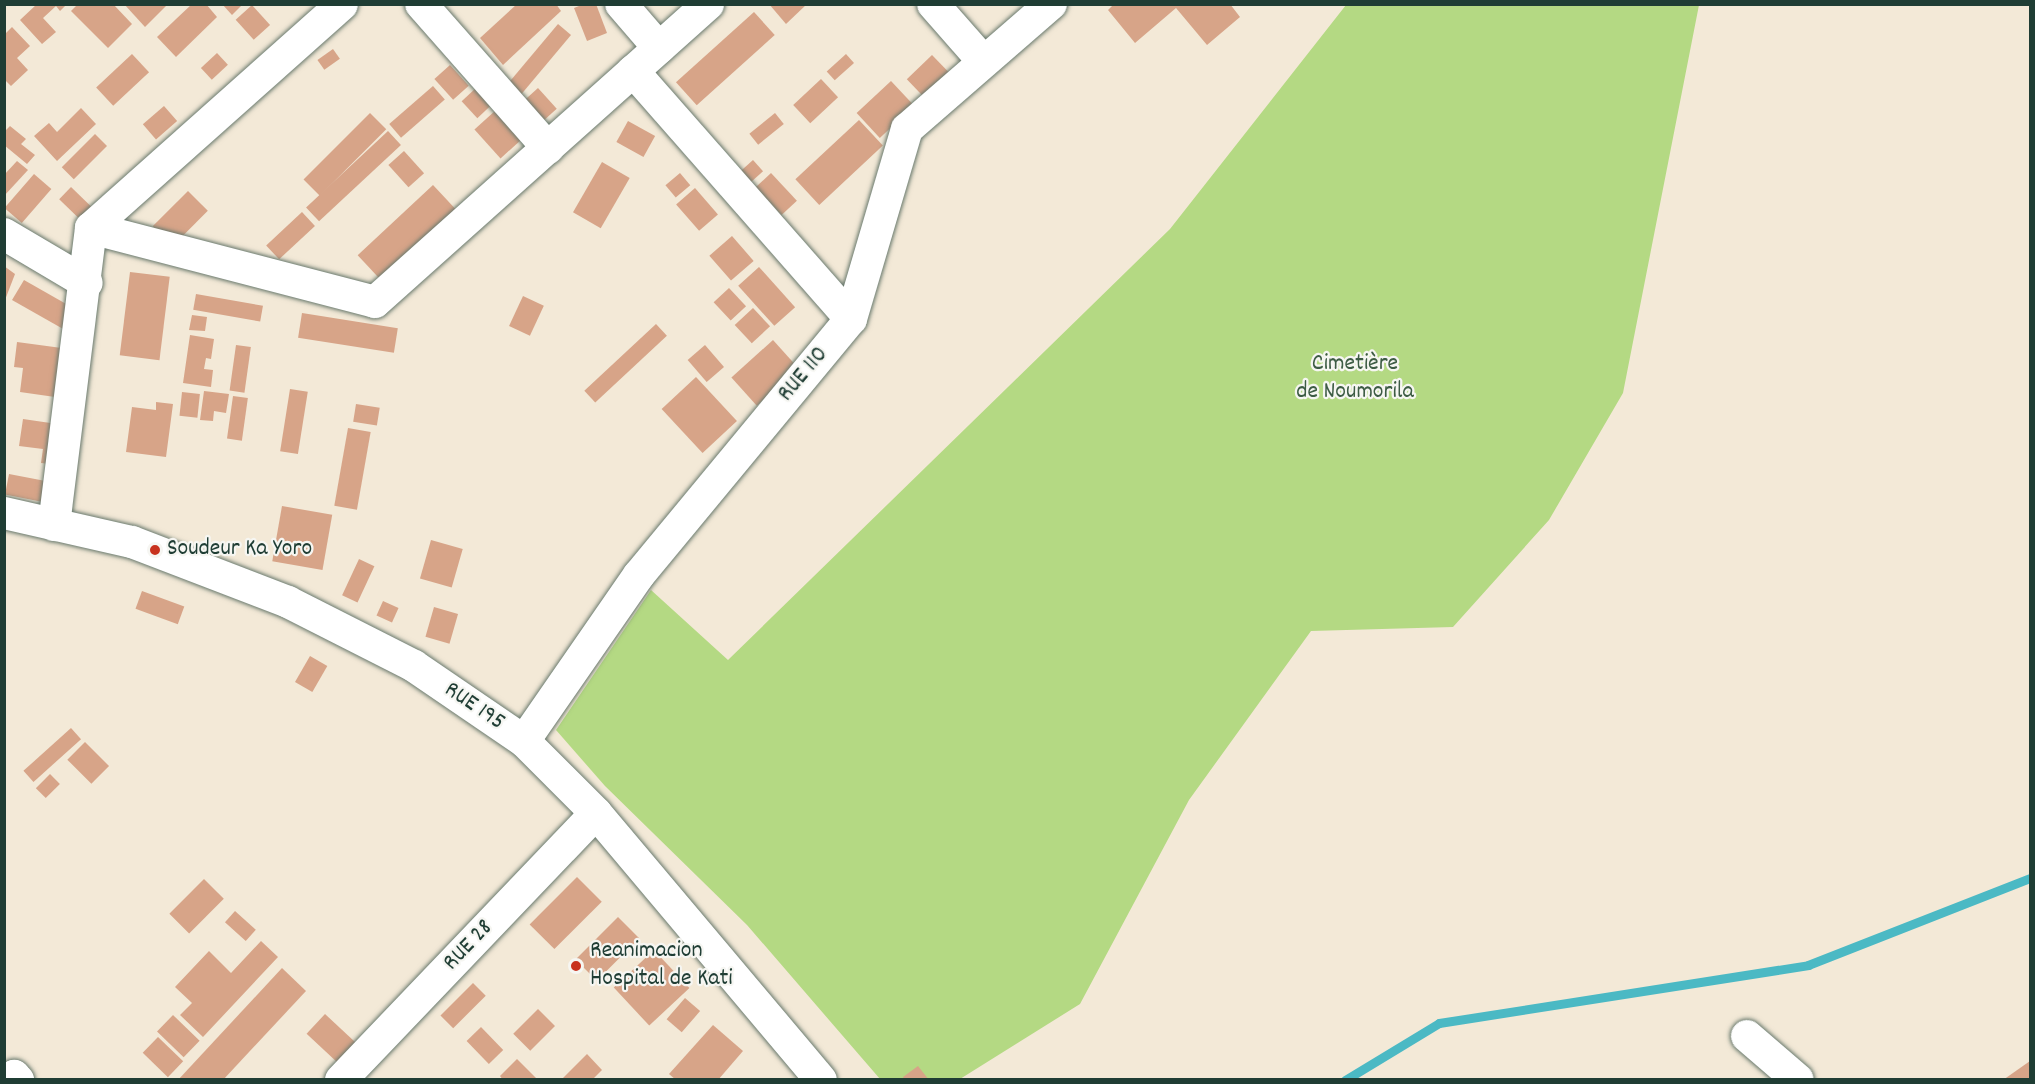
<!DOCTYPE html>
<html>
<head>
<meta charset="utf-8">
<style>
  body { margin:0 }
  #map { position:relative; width:2035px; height:1084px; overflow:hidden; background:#f3e9d7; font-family:Dekko,sans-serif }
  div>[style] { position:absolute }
  .green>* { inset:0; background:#b4d983 }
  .stream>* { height:9px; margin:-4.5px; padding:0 4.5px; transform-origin:4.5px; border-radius:4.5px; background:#4bb9c4 }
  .building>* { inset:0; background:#d7a488; transform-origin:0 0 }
  .roads { filter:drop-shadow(0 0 2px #69796d) drop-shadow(0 0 2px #69796d) }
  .minor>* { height:32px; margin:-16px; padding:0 16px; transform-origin:16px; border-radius:16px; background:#fff }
  .dots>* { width:16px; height:16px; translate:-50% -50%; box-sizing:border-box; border:3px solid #f6f6f2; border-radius:50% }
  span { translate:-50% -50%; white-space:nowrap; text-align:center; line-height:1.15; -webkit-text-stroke:4.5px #f6f6f2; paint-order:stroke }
  .park-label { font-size:24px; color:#3d5c44 }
  .street-label { font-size:24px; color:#1f3d34 }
  .poi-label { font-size:24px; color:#1f3d34 }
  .left { translate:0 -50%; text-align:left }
  .frame { position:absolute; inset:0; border:6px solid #1f3d34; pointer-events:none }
</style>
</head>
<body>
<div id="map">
  <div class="green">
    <i style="clip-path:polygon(1346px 5px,1699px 5px,1623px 393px,1549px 520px,1453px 627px,1311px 631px,1189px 800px,1080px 1004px,960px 1079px,880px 1079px,747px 925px,605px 786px,556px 730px,651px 590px,728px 660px,1170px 229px)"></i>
  </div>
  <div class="stream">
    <i style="left:1345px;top:1080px;width:110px;rotate:-31.2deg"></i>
    <i style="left:1439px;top:1023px;width:374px;rotate:-8.9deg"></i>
    <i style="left:1808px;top:965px;width:238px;rotate:-21.4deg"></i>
  </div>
  <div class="building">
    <i style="clip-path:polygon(37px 4px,67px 4px,60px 11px,56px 6px,43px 18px,56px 32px,42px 44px,20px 20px)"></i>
    <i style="clip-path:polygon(78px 4px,113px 4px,132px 24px,108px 48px,71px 11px)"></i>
    <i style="clip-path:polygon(124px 4px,168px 4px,145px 27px)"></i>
    <i style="clip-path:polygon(192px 4px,206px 4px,217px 17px,176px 57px,157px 37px)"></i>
    <i style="clip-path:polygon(222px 4px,243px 4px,232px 15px)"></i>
    <i style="clip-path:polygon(517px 4px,556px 4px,561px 11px,503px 65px,480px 38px)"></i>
    <i style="clip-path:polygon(584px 4px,596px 4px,607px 33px,587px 41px,574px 8px)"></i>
    <i style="clip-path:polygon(769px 4px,807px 4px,786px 24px)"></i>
    <i style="clip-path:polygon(1114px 4px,1230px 4px,1240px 17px,1207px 45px,1176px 8px,1135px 43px,1108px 10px)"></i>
    <i style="left:252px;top:5px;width:27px;height:22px;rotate:48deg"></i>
    <i style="left:754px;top:12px;width:31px;height:105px;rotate:48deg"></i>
    <i style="left:558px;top:24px;width:17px;height:77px;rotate:40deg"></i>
    <i style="clip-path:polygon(12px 27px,30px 46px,17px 58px,28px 70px,11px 86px,4px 79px,4px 35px)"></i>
    <i style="left:333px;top:49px;width:12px;height:19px;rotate:55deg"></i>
    <i style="left:217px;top:53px;width:16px;height:22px;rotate:47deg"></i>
    <i style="left:132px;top:54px;width:25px;height:49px;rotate:47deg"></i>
    <i style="left:846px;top:54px;width:12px;height:26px;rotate:48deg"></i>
    <i style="left:932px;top:55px;width:29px;height:35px;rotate:46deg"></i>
    <i style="left:450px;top:65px;width:28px;height:21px;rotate:48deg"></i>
    <i style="left:821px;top:79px;width:25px;height:38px;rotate:47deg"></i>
    <i style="left:891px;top:81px;width:34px;height:47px;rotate:47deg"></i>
    <i style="left:433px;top:86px;width:18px;height:58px;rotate:49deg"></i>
    <i style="left:477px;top:87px;width:23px;height:21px;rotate:47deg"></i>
    <i style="left:538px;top:88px;width:28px;height:19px;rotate:48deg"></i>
    <i style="left:164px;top:106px;width:20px;height:28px;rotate:49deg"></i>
    <i style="clip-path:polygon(81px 108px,96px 124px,57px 161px,34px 136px,49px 123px,57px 132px)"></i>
    <i style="left:496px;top:110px;width:39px;height:29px;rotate:48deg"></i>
    <i style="left:370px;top:113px;width:23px;height:94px;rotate:45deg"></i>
    <i style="left:775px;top:113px;width:14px;height:33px;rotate:51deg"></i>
    <i style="left:859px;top:120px;width:35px;height:87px;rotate:47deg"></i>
    <i style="left:628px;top:121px;width:31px;height:24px;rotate:29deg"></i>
    <i style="clip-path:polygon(10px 126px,26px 139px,21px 144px,35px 155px,27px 164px,4px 145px,4px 132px)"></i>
    <i style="left:388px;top:131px;width:19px;height:112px;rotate:47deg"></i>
    <i style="left:95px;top:134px;width:17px;height:47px;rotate:45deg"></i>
    <i style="left:404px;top:151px;width:30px;height:21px;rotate:48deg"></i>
    <i style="left:753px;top:160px;width:15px;height:18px;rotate:48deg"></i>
    <i style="clip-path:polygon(17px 161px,28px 170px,4px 196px,4px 175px)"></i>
    <i style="left:602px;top:162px;width:32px;height:58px;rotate:30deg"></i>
    <i style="left:680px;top:173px;width:16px;height:19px;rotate:50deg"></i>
    <i style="left:771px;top:173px;width:38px;height:21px;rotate:47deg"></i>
    <i style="left:34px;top:174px;width:23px;height:45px;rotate:41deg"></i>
    <i style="left:433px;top:185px;width:35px;height:103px;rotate:47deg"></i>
    <i style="left:71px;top:187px;width:28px;height:17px;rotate:44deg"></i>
    <i style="left:695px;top:188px;width:35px;height:25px;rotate:49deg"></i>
    <i style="left:188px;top:191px;width:28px;height:50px;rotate:45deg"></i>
    <i style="left:302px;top:212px;width:19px;height:49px;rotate:47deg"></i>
    <i style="left:732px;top:236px;width:33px;height:30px;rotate:49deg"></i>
    <i style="clip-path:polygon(4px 266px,15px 274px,5px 300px,4px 300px)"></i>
    <i style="left:759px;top:267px;width:54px;height:28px;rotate:48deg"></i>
    <i style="left:130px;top:272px;width:40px;height:84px;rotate:7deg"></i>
    <i style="clip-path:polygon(24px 280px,75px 309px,72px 334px,12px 300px)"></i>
    <i style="left:729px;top:288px;width:25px;height:21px;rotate:47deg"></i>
    <i style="left:196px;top:294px;width:68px;height:16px;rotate:10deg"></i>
    <i style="left:523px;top:296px;width:23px;height:33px;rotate:25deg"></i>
    <i style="left:753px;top:308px;width:25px;height:25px;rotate:47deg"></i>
    <i style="left:302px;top:313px;width:97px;height:25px;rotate:9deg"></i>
    <i style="clip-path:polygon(192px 315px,207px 317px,205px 331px,189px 330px)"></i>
    <i style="left:656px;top:324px;width:16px;height:98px;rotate:47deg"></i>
    <i style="clip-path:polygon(190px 335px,214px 339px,211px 359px,206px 358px,204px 369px,213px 370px,211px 387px,183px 383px)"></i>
    <i style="left:773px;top:340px;width:38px;height:56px;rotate:48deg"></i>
    <i style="clip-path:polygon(17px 342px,69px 349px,62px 398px,20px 392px,23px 368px,14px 367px)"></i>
    <i style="left:236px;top:345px;width:15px;height:46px;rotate:8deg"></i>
    <i style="left:705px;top:345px;width:29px;height:23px;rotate:49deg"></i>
    <i style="left:696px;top:377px;width:60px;height:47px;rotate:47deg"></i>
    <i style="left:290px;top:389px;width:18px;height:63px;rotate:9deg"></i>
    <i style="clip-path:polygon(204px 391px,229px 394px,226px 413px,214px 411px,213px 421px,200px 420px)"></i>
    <i style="left:182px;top:392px;width:18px;height:24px;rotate:6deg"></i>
    <i style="left:233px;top:396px;width:15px;height:43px;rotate:8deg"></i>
    <i style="clip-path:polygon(156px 402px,173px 404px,166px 457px,126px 452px,132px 407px,156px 410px)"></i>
    <i style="left:356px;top:404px;width:24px;height:18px;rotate:9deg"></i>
    <i style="clip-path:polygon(23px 419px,64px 425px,58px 465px,41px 463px,43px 449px,19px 446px)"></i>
    <i style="left:348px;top:428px;width:23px;height:79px;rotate:10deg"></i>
    <i style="left:9px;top:474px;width:49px;height:21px;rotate:11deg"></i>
    <i style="left:282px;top:506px;width:51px;height:56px;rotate:10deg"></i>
    <i style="left:431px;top:540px;width:33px;height:40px;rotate:16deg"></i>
    <i style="left:359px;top:559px;width:17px;height:40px;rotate:25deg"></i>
    <i style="left:142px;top:591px;width:45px;height:19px;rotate:20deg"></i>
    <i style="left:383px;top:601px;width:17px;height:16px;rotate:24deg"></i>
    <i style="left:434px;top:607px;width:25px;height:31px;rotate:16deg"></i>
    <i style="left:310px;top:656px;width:20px;height:30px;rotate:30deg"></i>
    <i style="left:71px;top:728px;width:15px;height:64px;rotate:48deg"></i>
    <i style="left:85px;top:742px;width:34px;height:25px;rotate:45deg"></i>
    <i style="left:50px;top:774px;width:14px;height:20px;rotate:45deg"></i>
    <i style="left:577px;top:877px;width:35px;height:67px;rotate:45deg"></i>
    <i style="left:204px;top:879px;width:28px;height:49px;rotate:45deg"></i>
    <i style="left:235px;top:911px;width:28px;height:15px;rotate:42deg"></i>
    <i style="left:618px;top:917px;width:30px;height:60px;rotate:45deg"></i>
    <i style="clip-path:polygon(261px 941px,278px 957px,203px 1037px,180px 1015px,192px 1003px,175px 987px,209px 951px,231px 973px)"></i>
    <i style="left:654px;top:950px;width:52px;height:55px;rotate:47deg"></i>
    <i style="clip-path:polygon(282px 968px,306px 991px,223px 1080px,178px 1080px)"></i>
    <i style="left:473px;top:983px;width:18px;height:46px;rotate:45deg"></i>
    <i style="left:685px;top:998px;width:20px;height:28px;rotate:41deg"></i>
    <i style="left:538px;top:1009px;width:24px;height:35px;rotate:45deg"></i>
    <i style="left:325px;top:1014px;width:44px;height:27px;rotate:43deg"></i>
    <i style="left:173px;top:1015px;width:37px;height:23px;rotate:44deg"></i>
    <i style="clip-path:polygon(713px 1025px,743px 1051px,718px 1080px,676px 1080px,669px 1074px)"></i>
    <i style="left:481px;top:1027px;width:32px;height:20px;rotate:46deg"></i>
    <i style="left:158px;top:1037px;width:35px;height:22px;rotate:44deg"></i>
    <i style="clip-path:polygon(587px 1054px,602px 1070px,592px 1080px,561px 1080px)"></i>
    <i style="clip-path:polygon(517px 1059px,538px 1080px,503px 1080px,500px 1076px)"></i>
    <i style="clip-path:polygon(2030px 1061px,2030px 1080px,2003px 1080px)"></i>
    <i style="clip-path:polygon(918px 1066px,929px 1080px,904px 1080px,903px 1077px)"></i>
  </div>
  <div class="roads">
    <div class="minor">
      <i style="left:421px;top:4px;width:192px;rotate:48.6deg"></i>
      <i style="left:621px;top:4px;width:58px;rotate:49.2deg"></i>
      <i style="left:933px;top:4px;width:76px;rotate:48.7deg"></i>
      <i style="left:633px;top:71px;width:330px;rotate:48.7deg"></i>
      <i style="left:91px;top:228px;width:293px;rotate:14.6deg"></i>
      <i style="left:375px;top:302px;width:447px;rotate:-41.8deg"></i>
      <i style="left:4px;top:234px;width:96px;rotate:30.6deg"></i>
      <i style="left:4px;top:513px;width:131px;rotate:12.8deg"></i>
      <i style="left:132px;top:542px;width:167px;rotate:21deg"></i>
      <i style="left:288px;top:602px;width:141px;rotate:26.9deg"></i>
      <i style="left:414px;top:666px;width:133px;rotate:34.3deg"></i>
      <i style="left:524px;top:741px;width:102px;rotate:45deg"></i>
      <i style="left:596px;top:813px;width:349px;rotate:49.9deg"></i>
      <i style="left:54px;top:525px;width:299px;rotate:-82.9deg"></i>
      <i style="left:91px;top:228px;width:336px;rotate:-41.7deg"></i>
      <i style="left:524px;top:741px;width:202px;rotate:-55.3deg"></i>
      <i style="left:639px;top:575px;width:332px;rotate:-50.4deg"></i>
      <i style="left:851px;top:319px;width:198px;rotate:-73.6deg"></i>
      <i style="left:907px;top:129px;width:191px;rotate:-41deg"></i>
      <i style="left:1747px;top:1036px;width:67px;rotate:40.8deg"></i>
      <i style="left:10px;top:1080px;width:6px;rotate:-45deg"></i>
      <i style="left:14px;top:1076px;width:6px;rotate:45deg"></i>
      <i style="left:341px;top:1080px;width:369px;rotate:-46.3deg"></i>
    </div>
  </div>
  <div class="dots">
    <i style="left:155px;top:550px;background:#c8321e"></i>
    <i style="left:576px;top:966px;background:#c8321e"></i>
  </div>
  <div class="park-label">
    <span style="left:1355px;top:379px">Cimetière<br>de Noumorila</span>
  </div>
  <div class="street-label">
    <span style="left:804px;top:375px;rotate:-50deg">RUE 110</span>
    <span style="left:474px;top:707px;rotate:34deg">RUE 195</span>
    <span style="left:469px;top:946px;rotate:-46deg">RUE 28</span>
  </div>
  <div class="poi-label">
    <span class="left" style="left:167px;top:550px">Soudeur Ka Yoro</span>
    <span class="left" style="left:590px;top:966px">Reanimacion<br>Hospital de Kati</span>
  </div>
  <div class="frame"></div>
</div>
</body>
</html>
